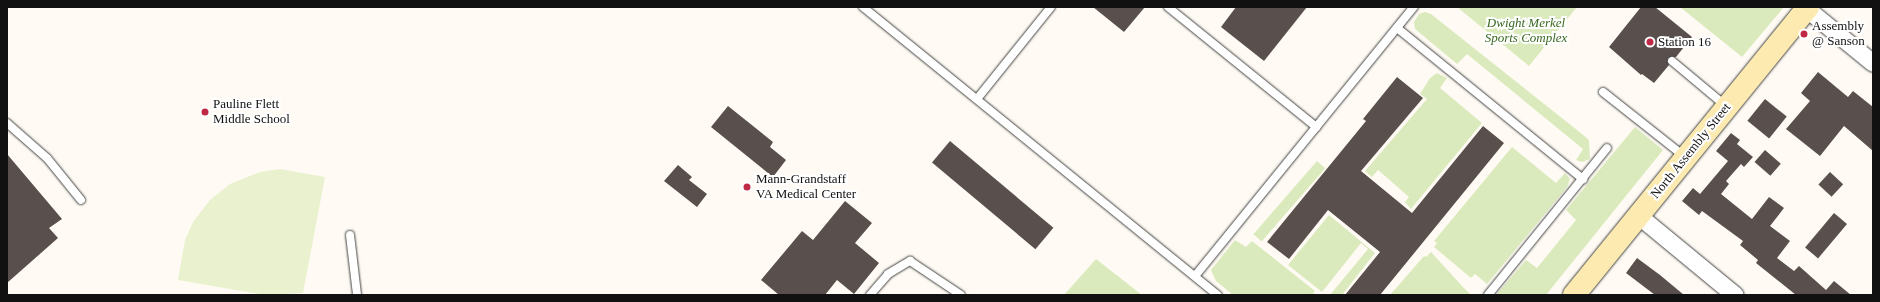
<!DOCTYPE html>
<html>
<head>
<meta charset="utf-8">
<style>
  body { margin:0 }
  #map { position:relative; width:1880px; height:302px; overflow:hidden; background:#fffbf4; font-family:Georgia,serif }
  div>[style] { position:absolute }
  .green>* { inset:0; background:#dbeabd; transform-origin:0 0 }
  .pitch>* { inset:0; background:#eaf1cf }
  .building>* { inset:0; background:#59504d; transform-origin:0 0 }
  .roads { filter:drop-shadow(0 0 1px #444) drop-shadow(0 0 1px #444) }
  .lane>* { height:8px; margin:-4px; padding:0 4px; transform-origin:4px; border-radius:4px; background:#fff }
  .street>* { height:17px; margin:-8.5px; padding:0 8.5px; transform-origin:8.5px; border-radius:8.5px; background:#fff }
  .secondary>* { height:22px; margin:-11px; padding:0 11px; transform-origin:11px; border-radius:11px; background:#fdeab1 }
  .dots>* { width:11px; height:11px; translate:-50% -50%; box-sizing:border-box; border:2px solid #fff; border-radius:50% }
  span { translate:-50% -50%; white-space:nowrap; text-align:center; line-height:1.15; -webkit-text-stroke:4px #fff; paint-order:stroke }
  .park-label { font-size:13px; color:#3a6920; font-style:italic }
  .poi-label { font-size:13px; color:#111 }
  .left { translate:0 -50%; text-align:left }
  .street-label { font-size:13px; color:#111 }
  .frame { position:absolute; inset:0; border:8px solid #111; pointer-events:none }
</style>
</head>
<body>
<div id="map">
  <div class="green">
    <i style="clip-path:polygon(1457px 7px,1577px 7px,1529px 66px)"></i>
    <i style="clip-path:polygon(1680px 7px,1784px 7px,1742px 57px)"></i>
    <i style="clip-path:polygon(1425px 12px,1431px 14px,1582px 134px,1589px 140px,1590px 159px,1582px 162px,1576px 160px,1583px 149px,1467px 54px,1457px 64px,1415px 29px,1414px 22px,1419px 14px)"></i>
    <i style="clip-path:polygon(1437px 73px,1447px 78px,1440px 88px,1482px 123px,1411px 209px,1405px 202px,1409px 197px,1378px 170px,1372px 177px,1365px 171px,1427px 99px,1420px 94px,1430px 78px)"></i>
    <i style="clip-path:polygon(1635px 127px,1663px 150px,1546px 295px,1496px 295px,1526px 260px,1537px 268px,1576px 220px,1566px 210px)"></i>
    <i style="clip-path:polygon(1512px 147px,1556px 183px,1565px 173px,1570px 179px,1567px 187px,1487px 284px,1475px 274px,1471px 278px,1434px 247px,1437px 243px,1434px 241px)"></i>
    <i style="left:1317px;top:161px;width:11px;height:97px;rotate:41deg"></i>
    <i style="clip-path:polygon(1329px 215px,1375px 253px,1342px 295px,1330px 295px,1368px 249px,1361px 243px,1322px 292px,1288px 265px)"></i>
    <i style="clip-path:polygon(1235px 240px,1246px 247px,1252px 241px,1315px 291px,1312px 295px,1233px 295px,1216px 281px,1211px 270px)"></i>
    <i style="clip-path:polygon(1431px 252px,1463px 287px,1471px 295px,1390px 295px,1424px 256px,1426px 257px)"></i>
    <i style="clip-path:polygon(1096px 259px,1142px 295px,1064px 295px)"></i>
  </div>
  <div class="pitch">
    <i style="clip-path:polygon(280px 169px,325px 177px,303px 293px,265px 295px,178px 280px,185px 240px,193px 222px,210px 200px,230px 184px,260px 172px)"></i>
  </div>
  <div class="building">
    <i style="clip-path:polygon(1093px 7px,1145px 7px,1124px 32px)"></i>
    <i style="clip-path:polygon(1236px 7px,1307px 7px,1264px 61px,1221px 27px)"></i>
    <i style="clip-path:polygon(1641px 7px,1655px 7px,1692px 37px,1676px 57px,1668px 58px,1669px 65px,1654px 83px,1642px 74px,1641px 75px,1609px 47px)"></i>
    <i style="clip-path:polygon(1818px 72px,1848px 97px,1853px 91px,1873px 107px,1873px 151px,1844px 126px,1820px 156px,1786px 129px,1810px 101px,1801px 93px)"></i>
    <i style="clip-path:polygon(1397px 77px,1423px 98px,1361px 171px,1412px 213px,1483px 126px,1504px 143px,1380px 295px,1345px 295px,1380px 252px,1328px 210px,1289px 259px,1267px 242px,1366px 121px,1363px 119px)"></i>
    <i style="left:1765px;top:99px;width:28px;height:28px;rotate:39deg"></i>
    <i style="clip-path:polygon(728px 106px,773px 142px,770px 147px,786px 160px,773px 177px,711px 127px)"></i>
    <i style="clip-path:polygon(1731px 133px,1740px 140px,1737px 144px,1753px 157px,1744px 167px,1741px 164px,1726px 181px,1729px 184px,1721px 194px,1752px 219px,1769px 197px,1784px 208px,1770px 226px,1790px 241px,1777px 258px,1794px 271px,1799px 266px,1826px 290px,1834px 281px,1851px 295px,1796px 295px,1756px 263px,1758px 260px,1740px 245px,1743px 241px,1702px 211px,1699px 215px,1682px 201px,1693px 188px,1700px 194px,1728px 161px,1716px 151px)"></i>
    <i style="left:950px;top:141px;width:135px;height:28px;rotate:40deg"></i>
    <i style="left:1765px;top:150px;width:21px;height:16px;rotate:41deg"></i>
    <i style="clip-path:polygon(7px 154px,62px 219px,49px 228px,58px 238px,7px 283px)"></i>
    <i style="clip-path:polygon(678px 165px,692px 177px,689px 180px,707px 194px,697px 207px,664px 181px)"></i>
    <i style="left:1830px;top:172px;width:18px;height:17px;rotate:43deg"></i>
    <i style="clip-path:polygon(845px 201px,872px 223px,855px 243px,879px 263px,854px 294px,837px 280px,825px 295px,779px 295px,761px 280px,802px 231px,813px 240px)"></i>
    <i style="left:1834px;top:213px;width:17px;height:45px;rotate:40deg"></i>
    <i style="clip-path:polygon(1637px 258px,1660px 275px,1684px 295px,1655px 295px,1626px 273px)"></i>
  </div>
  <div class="roads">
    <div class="lane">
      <i style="left:863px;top:7px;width:457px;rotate:39.1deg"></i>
      <i style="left:1168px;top:7px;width:191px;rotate:39deg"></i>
      <i style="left:1397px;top:28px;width:240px;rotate:39.1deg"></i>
      <i style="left:1672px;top:61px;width:72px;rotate:39.9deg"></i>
      <i style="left:1603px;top:92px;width:105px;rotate:38.4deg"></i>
      <i style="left:977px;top:99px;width:118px;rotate:-51.2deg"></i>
      <i style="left:7px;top:123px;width:53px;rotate:41.2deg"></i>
      <i style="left:47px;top:158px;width:54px;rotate:51deg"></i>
      <i style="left:350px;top:235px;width:60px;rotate:83.3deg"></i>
      <i style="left:1195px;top:276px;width:347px;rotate:-50.9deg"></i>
      <i style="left:870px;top:295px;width:28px;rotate:-49deg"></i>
      <i style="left:888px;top:274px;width:26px;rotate:-31deg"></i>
      <i style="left:910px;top:261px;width:61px;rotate:33.7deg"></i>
      <i style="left:1488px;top:295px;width:189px;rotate:-51deg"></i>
    </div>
    <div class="street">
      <i style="left:1807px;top:9px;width:85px;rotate:39.3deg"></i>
      <i style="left:1639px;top:216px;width:124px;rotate:39.5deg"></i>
    </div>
    <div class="secondary">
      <i style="left:1574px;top:295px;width:371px;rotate:-50.9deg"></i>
    </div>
  </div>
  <div class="dots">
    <i style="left:1804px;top:34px;background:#c02946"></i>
    <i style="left:1650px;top:42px;background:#c02946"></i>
    <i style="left:205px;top:112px;background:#c02946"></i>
    <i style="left:747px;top:187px;background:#c02946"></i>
  </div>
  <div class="park-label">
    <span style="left:1526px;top:31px">Dwight Merkel<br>Sports Complex</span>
  </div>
  <div class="poi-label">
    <span class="left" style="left:1812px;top:34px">Assembly<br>@ Sanson</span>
    <span class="left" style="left:1658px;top:42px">Station 16</span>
    <span class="left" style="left:213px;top:112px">Pauline Flett<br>Middle School</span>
    <span class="left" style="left:756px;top:187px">Mann-Grandstaff<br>VA Medical Center</span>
  </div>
  <div class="street-label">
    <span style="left:1691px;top:151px;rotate:-51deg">North Assembly Street</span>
  </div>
  <div class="frame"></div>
</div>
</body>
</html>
